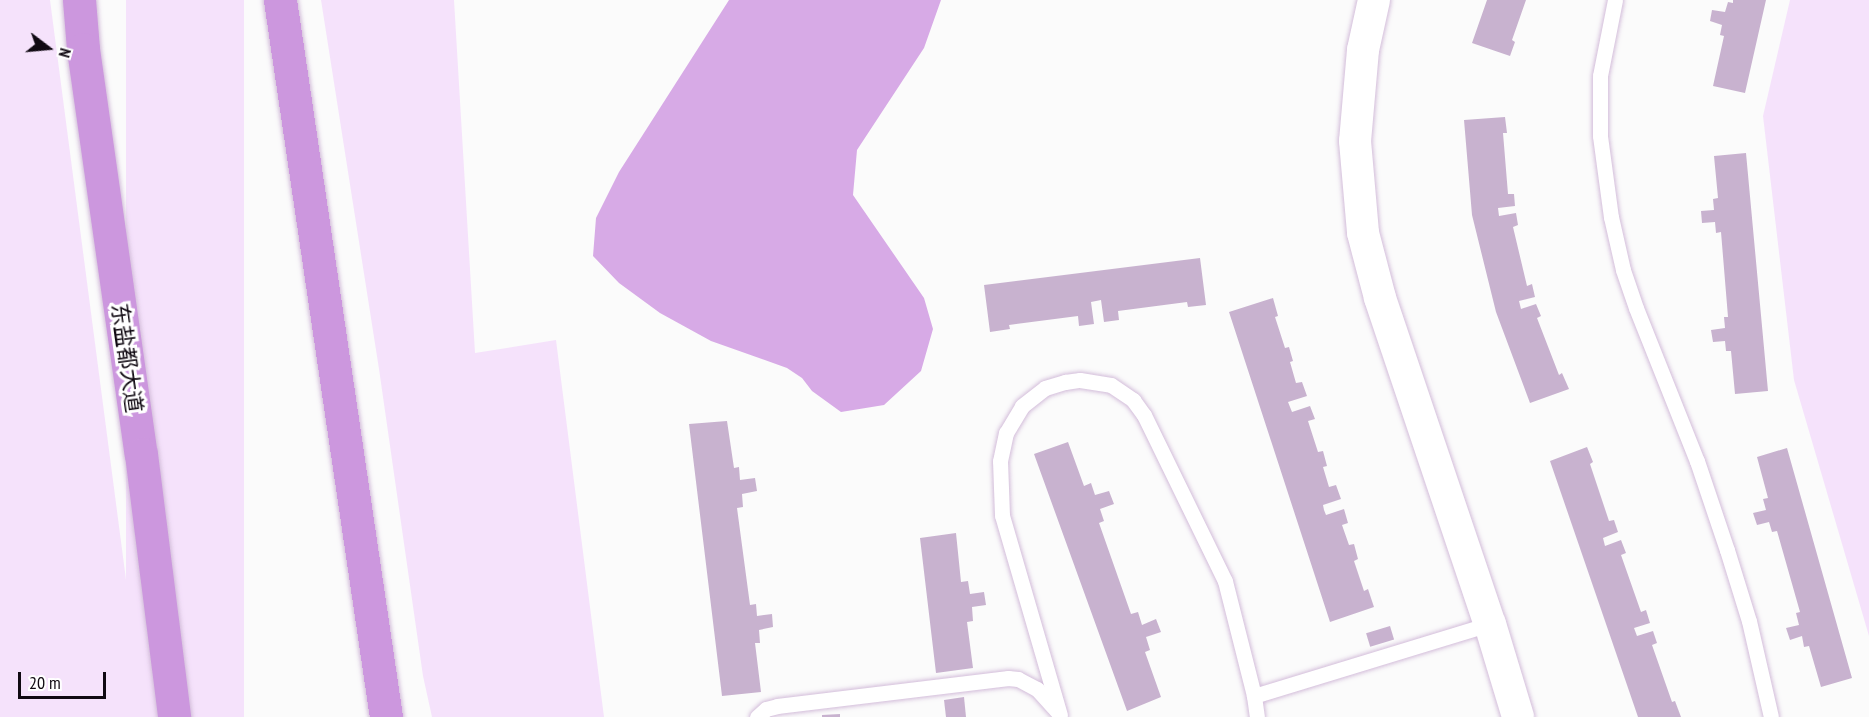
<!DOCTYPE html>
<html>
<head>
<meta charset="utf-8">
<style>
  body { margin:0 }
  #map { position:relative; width:1869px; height:717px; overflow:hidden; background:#fbfbfb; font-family:"PT Sans Narrow","Noto Sans SC",sans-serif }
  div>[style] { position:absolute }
  .green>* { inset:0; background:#f5e2fb; transform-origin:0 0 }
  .water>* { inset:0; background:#d7aae6 }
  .building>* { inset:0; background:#c8b2cf; transform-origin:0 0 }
  .roads { filter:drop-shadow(0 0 2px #d3bdda) drop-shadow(0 0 2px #d3bdda) }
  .lane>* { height:15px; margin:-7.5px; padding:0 7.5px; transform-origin:7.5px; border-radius:7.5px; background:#fff }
  .street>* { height:32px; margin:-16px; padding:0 16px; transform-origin:16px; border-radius:16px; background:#fff }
  .highway>* { height:33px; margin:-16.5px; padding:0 16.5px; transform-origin:16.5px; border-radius:16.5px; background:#cc97de }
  span { translate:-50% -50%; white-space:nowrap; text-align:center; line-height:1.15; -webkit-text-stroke:6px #fff; paint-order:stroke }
  .street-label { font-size:22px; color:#100912 }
  .north { position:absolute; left:18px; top:18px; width:60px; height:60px; -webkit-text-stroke:4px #fff; paint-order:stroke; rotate:106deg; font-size:16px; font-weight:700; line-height:24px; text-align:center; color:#100912 }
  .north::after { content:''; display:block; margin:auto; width:21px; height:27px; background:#100912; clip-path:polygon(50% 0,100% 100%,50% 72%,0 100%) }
  .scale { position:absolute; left:18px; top:672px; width:88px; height:27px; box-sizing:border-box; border:3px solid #100912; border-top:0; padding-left:8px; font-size:18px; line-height:21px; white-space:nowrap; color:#100912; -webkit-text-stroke:4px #fff; paint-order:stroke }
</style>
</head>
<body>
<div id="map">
  <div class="green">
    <i style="clip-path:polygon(0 0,50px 0,144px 717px,0 717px)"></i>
    <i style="left:126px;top:0;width:118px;height:723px"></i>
    <i style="clip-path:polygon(321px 0,454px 0,475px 353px,556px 340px,604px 717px,432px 717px,423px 676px,379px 369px)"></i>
    <i style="clip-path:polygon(1790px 0,1869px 0,1869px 636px,1794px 380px,1763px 116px)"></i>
  </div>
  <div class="water">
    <i style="clip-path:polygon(729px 0,941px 0,924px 48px,857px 150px,853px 195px,924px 298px,933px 329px,921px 371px,884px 405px,841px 412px,812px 391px,802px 378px,787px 368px,711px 341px,660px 313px,619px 283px,593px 256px,596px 218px,619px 172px)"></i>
  </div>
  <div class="building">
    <i style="clip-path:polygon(1487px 0,1526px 0,1512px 40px,1515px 42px,1510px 56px,1472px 43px)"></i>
    <i style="clip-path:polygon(1733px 0,1766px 0,1745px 93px,1713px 86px,1724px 36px,1720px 35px,1722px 25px,1710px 21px,1712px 10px,1725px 12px,1728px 2px,1733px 3px)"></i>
    <i style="clip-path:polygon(1505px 117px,1507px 133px,1503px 133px,1508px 194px,1514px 194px,1515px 206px,1498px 208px,1499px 216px,1516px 213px,1518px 225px,1513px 227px,1527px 286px,1532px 284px,1535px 297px,1519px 301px,1521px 309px,1536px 304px,1541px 316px,1537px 318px,1559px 375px,1562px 373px,1569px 389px,1530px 403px,1496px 312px,1472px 215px,1464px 120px)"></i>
    <i style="clip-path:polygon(1746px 153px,1768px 391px,1735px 394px,1731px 351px,1726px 351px,1725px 341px,1713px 342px,1711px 330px,1725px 328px,1724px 317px,1728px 317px,1721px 232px,1716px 233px,1715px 222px,1702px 223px,1701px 211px,1714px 210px,1713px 199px,1718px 198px,1714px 156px)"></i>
    <i style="clip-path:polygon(1200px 258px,1206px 305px,1188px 307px,1187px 302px,1118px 311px,1119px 320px,1104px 322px,1101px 300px,1091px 302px,1094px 324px,1079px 326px,1078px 316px,1009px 325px,1010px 329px,990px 332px,984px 285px)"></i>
    <i style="clip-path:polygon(1273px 298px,1278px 316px,1275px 317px,1285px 348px,1289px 347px,1293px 361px,1290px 362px,1296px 383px,1302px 382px,1307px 396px,1288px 402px,1292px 412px,1310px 406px,1315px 419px,1308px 421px,1318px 452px,1323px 451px,1327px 466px,1323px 467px,1329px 487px,1336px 485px,1341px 499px,1323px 505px,1324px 510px,1326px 515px,1344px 509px,1348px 523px,1342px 525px,1349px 545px,1354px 544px,1358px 559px,1354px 561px,1364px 591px,1368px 589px,1374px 607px,1330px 622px,1229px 312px)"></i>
    <i style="clip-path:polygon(727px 421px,734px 468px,739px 467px,740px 480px,755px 478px,757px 491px,742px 494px,743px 507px,737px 508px,750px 605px,756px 604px,757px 616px,772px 614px,773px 627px,759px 630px,760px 643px,755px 643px,761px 692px,722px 696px,689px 424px)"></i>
    <i style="clip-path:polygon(1068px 442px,1084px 486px,1091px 483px,1095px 495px,1109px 491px,1114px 504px,1100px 509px,1104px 521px,1099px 523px,1131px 614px,1138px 612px,1142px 625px,1156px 619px,1161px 632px,1146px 637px,1150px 650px,1145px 652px,1161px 697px,1127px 711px,1034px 454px)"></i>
    <i style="clip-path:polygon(1587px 447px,1593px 462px,1590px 464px,1609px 521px,1614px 520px,1618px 532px,1603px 538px,1605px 546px,1621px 540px,1626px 553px,1621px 555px,1641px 612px,1646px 610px,1650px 623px,1634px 628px,1637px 636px,1653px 631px,1657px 643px,1652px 645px,1672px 702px,1675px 701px,1681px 717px,1638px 717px,1550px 461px)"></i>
    <i style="clip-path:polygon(1787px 448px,1852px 678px,1821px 687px,1809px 646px,1804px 647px,1802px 636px,1790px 640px,1786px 628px,1799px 625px,1796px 613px,1800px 612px,1777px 531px,1772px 532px,1769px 522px,1757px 525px,1753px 513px,1766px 510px,1763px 499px,1768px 498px,1757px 457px)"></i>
    <i style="clip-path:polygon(956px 533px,961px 582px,968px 581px,970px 594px,984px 592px,986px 605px,972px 607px,973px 621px,967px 622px,973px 668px,936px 673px,920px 538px)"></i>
    <i style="left:1390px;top:626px;width:14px;height:25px;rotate:73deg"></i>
    <i style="clip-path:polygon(964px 697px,966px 717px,946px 717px,944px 700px)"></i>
    <i style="clip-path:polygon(840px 714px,840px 717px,822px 717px,822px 715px)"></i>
  </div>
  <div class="roads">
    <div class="lane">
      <i style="left:1615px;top:0;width:77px;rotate:101.2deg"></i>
      <i style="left:1600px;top:76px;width:60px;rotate:90deg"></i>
      <i style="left:1600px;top:136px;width:82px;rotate:82.3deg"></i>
      <i style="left:1611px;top:217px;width:54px;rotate:77.2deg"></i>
      <i style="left:1623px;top:270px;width:40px;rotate:71.1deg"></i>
      <i style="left:1636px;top:308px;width:165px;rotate:68.3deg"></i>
      <i style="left:1697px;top:461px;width:94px;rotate:71.4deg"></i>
      <i style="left:1727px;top:550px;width:74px;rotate:72.8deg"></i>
      <i style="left:1749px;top:621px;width:98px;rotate:77.1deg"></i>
      <i style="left:1254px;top:696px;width:247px;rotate:-17deg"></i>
      <i style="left:1060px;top:715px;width:208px;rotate:-106.2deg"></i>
      <i style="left:1002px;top:515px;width:54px;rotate:-92.1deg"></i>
      <i style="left:1000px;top:461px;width:29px;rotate:-78deg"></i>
      <i style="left:1006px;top:433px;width:31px;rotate:-59deg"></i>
      <i style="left:1022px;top:406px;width:29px;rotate:-38deg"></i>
      <i style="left:1045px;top:388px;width:21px;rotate:-17deg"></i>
      <i style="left:1065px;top:382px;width:15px;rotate:-8deg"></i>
      <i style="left:1080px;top:380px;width:31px;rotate:9deg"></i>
      <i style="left:1111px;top:385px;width:27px;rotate:34deg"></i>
      <i style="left:1133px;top:400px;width:19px;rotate:54deg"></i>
      <i style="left:1144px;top:415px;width:185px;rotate:64deg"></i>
      <i style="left:1225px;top:581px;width:119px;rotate:75.8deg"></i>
      <i style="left:1254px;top:696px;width:21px;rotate:82deg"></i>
      <i style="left:757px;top:717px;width:12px;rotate:-42deg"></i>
      <i style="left:766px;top:709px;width:11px;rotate:-15deg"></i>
      <i style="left:777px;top:706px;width:233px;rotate:-6.9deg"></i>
      <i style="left:1008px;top:678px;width:10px;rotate:6deg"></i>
      <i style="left:1018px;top:679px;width:21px;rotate:28deg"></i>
      <i style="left:1037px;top:689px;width:31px;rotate:48deg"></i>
    </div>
    <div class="street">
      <i style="left:1374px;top:0;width:51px;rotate:102.4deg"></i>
      <i style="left:1363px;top:50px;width:91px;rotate:95deg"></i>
      <i style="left:1355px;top:141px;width:92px;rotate:85deg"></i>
      <i style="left:1363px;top:233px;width:67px;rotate:75.3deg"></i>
      <i style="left:1380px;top:298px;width:344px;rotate:71.4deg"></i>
      <i style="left:1490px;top:624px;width:97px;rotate:73.2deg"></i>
    </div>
    <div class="highway">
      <i style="left:79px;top:0;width:49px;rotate:85.3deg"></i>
      <i style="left:83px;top:49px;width:409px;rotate:81.9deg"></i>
      <i style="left:141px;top:454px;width:265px;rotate:82.8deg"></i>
      <i style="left:280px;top:0;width:725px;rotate:81.59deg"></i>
    </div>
  </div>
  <div class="street-label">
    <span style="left:127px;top:358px;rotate:82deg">东盐都大道</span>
  </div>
  <div class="north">N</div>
  <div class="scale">20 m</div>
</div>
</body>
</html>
